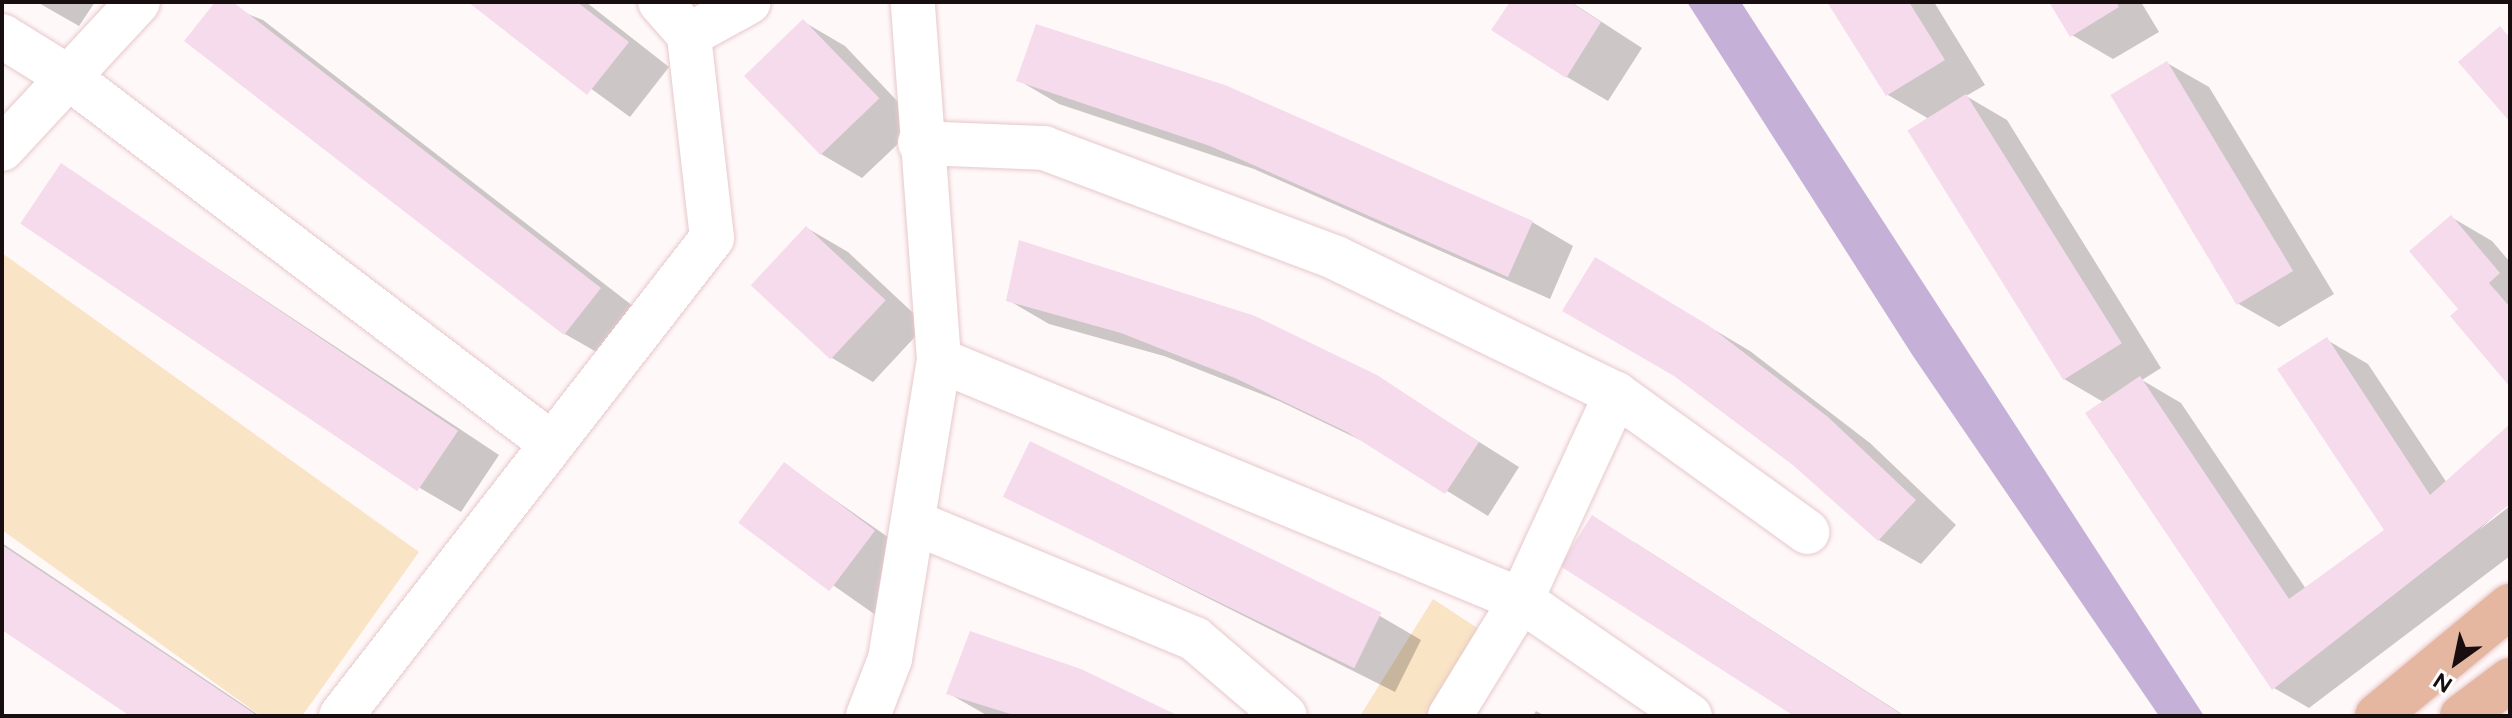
<!DOCTYPE html>
<html>
<head>
<meta charset="utf-8">
<style>
  body { margin:0 }
  #map { position:relative; width:2512px; height:718px; overflow:hidden; background:#fff8f9; font-family:Figtree,sans-serif }
  div>[style] { position:absolute }
  .green>* { inset:0; background:#f9e4c5 }
  .water>* { inset:0; background:#c5b0d8 }
  .shadow>* { inset:0; background:#0003; transform-origin:0 0 }
  .building>* { inset:0; background:#f5dbeb; transform-origin:0 0 }
  .roads { filter:drop-shadow(0 0 2px #e7c8ca) drop-shadow(0 0 2px #e7c8ca) }
  .minor>* { height:44px; margin:-22px; padding:0 22px; transform-origin:22px; border-radius:22px; background:#fff }
  .major>* { height:44px; margin:-22px; padding:0 22px; transform-origin:22px; border-radius:22px; background:#e5b7a1 }
  span { translate:-50% -50%; white-space:nowrap; text-align:center; line-height:1.15; -webkit-text-stroke:6px #fff; paint-order:stroke }
  .frame { position:absolute; inset:0; border:4px solid #180e0f; pointer-events:none }
  .north { position:absolute; left:2416px; top:622px; width:80px; height:80px; -webkit-text-stroke:6px #fff; paint-order:stroke; rotate:213deg; font-size:22px; font-weight:700; line-height:32px; text-align:center; color:#180e0f }
  .north::after { content:''; display:block; margin:auto; width:28px; height:36px; background:#180e0f; clip-path:polygon(50% 0,100% 100%,50% 72%,0 100%) }
</style>
</head>
<body>
<div id="map">
  <div class="green">
    <i style="clip-path:polygon(2px 253px,419px 552px,302px 716px,261px 716px,2px 530px)"></i>
    <i style="clip-path:polygon(1433px 599px,1485px 633px,1431px 716px,1360px 716px)"></i>
  </div>
  <div class="water">
    <i style="clip-path:polygon(1687px 2px,1741px 2px,2204px 716px,2159px 716px,1913px 356px)"></i>
  </div>
  <div class="shadow">
    <i style="clip-path:polygon(37px 2px,95px 2px,79px 26px)"></i>
    <i style="clip-path:polygon(217px 2px,263px 20px,642px 313px,607px 358px,565px 334px,187px 41px)"></i>
    <i style="clip-path:polygon(472px 2px,586px 2px,669px 67px,630px 117px)"></i>
    <i style="clip-path:polygon(1512px 2px,1571px 2px,1642px 48px,1608px 101px,1567px 77px)"></i>
    <i style="clip-path:polygon(1830px 2px,1934px 2px,1985px 85px,1966px 96px,2007px 120px,2161px 368px,2142px 380px,2181px 403px,2306px 589px,2386px 531px,2327px 340px,2368px 364px,2447px 483px,2510px 427px,2510px 501px,2479px 530px,2510px 506px,2510px 556px,2309px 708px,2274px 688px,2105px 403px,2064px 379px,1929px 119px,1888px 95px)"></i>
    <i style="clip-path:polygon(2051px 2px,2141px 2px,2159px 32px,2113px 59px,2072px 35px)"></i>
    <i style="clip-path:polygon(804px 22px,845px 46px,919px 124px,862px 178px,821px 154px)"></i>
    <i style="clip-path:polygon(2167px 63px,2209px 87px,2334px 294px,2279px 327px,2237px 303px)"></i>
    <i style="clip-path:polygon(1018px 80px,1532px 222px,1573px 246px,1550px 299px,1254px 169px,1059px 104px)"></i>
    <i style="clip-path:polygon(61px 165px,499px 455px,461px 512px,420px 488px)"></i>
    <i style="clip-path:polygon(2451px 217px,2492px 241px,2510px 262px,2510px 384px,2461px 309px)"></i>
    <i style="clip-path:polygon(807px 228px,848px 252px,926px 325px,873px 382px,832px 358px)"></i>
    <i style="clip-path:polygon(1637px 284px,1750px 351px,1870px 443px,1956px 525px,1921px 564px,1879px 540px,1795px 464px)"></i>
    <i style="clip-path:polygon(1008px 300px,1376px 377px,1519px 467px,1488px 516px,1377px 448px,1279px 401px,1164px 356px,1049px 324px)"></i>
    <i style="left:785px;top:465px;width:159px;height:71px;rotate:35deg"></i>
    <i style="clip-path:polygon(1005px 496px,1380px 616px,1421px 640px,1395px 692px)"></i>
    <i style="clip-path:polygon(1634px 542px,1905px 716px,1797px 716px)"></i>
    <i style="clip-path:polygon(2px 543px,260px 716px,133px 716px,2px 628px)"></i>
    <i style="clip-path:polygon(948px 693px,1174px 716px,988px 716px)"></i>
    <i style="clip-path:polygon(1536px 711px,1545px 716px,1533px 716px)"></i>
  </div>
  <div class="building">
    <i style="clip-path:polygon(215px 2px,233px 2px,601px 288px,564px 335px,184px 41px)"></i>
    <i style="clip-path:polygon(468px 2px,577px 2px,629px 42px,587px 95px)"></i>
    <i style="clip-path:polygon(1510px 2px,1570px 2px,1601px 22px,1566px 78px,1491px 30px)"></i>
    <i style="clip-path:polygon(1827px 2px,1909px 2px,1945px 60px,1886px 96px)"></i>
    <i style="clip-path:polygon(2049px 2px,2116px 2px,2119px 7px,2070px 37px)"></i>
    <i style="left:803px;top:19px;width:110px;height:82px;rotate:46deg"></i>
    <i style="clip-path:polygon(1036px 24px,1225px 85px,1533px 221px,1508px 277px,1210px 146px,1016px 81px)"></i>
    <i style="clip-path:polygon(2500px 26px,2510px 38px,2510px 122px,2458px 62px)"></i>
    <i style="left:2167px;top:61px;width:245px;height:66px;rotate:59deg"></i>
    <i style="left:1966px;top:94px;width:294px;height:69px;rotate:58deg"></i>
    <i style="left:61px;top:163px;width:479px;height:73px;rotate:34deg"></i>
    <i style="clip-path:polygon(2451px 215px,2500px 273px,2489px 283px,2510px 307px,2510px 387px,2450px 316px,2458px 309px,2409px 251px)"></i>
    <i style="left:806px;top:226px;width:109px;height:81px;rotate:43deg"></i>
    <i style="clip-path:polygon(1019px 240px,1255px 316px,1377px 375px,1479px 442px,1445px 494px,1347px 432px,1235px 378px,1121px 333px,1006px 301px)"></i>
    <i style="clip-path:polygon(1595px 257px,1708px 325px,1828px 417px,1916px 500px,1878px 541px,1794px 466px,1674px 376px,1562px 311px)"></i>
    <i style="clip-path:polygon(2327px 337px,2430px 495px,2510px 424px,2510px 504px,2272px 690px,2085px 413px,2140px 376px,2289px 599px,2384px 530px,2277px 369px)"></i>
    <i style="left:1030px;top:441px;width:391px;height:62px;rotate:26deg"></i>
    <i style="left:784px;top:462px;width:114px;height:76px;rotate:37deg"></i>
    <i style="clip-path:polygon(1592px 515px,1904px 716px,1794px 716px,1560px 566px)"></i>
    <i style="clip-path:polygon(2px 545px,258px 716px,130px 716px,2px 630px)"></i>
    <i style="clip-path:polygon(970px 631px,1081px 669px,1179px 716px,1017px 716px,946px 694px)"></i>
  </div>
  <div class="roads">
    <div class="minor">
      <i style="left:660px;top:2px;width:44px;rotate:48.7deg"></i>
      <i style="left:2px;top:36px;width:78px;rotate:31.8deg"></i>
      <i style="left:68px;top:77px;width:607px;rotate:37.17deg"></i>
      <i style="left:920px;top:143px;width:124px;rotate:2.3deg"></i>
      <i style="left:1044px;top:148px;width:312px;rotate:20.6deg"></i>
      <i style="left:1336px;top:258px;width:311px;rotate:25.9deg"></i>
      <i style="left:1616px;top:394px;width:236px;rotate:35.8deg"></i>
      <i style="left:2px;top:149px;width:200px;rotate:-47.2deg"></i>
      <i style="left:939px;top:360px;width:630px;rotate:22.41deg"></i>
      <i style="left:1521px;top:600px;width:205px;rotate:34.5deg"></i>
      <i style="left:913px;top:522px;width:305px;rotate:22.5deg"></i>
      <i style="left:1195px;top:639px;width:118px;rotate:40.5deg"></i>
      <i style="left:341px;top:716px;width:605px;rotate:-52.18deg"></i>
      <i style="left:712px;top:238px;width:204px;rotate:-96.5deg"></i>
      <i style="left:689px;top:35px;width:68px;rotate:-28.8deg"></i>
      <i style="left:868px;top:716px;width:61px;rotate:-68.9deg"></i>
      <i style="left:890px;top:659px;width:303px;rotate:-80.7deg"></i>
      <i style="left:939px;top:360px;width:359px;rotate:-94.2deg"></i>
      <i style="left:1450px;top:716px;width:136px;rotate:-58.5deg"></i>
      <i style="left:1521px;top:600px;width:227px;rotate:-65.2deg"></i>
    </div>
    <div class="major">
      <i style="left:2377px;top:716px;width:173px;rotate:-39.6deg"></i>
      <i style="left:2462px;top:716px;width:60px;rotate:-36.9deg"></i>
    </div>
  </div>
  <div class="frame"></div>
  <div class="north">N</div>
</div>
</body>
</html>
